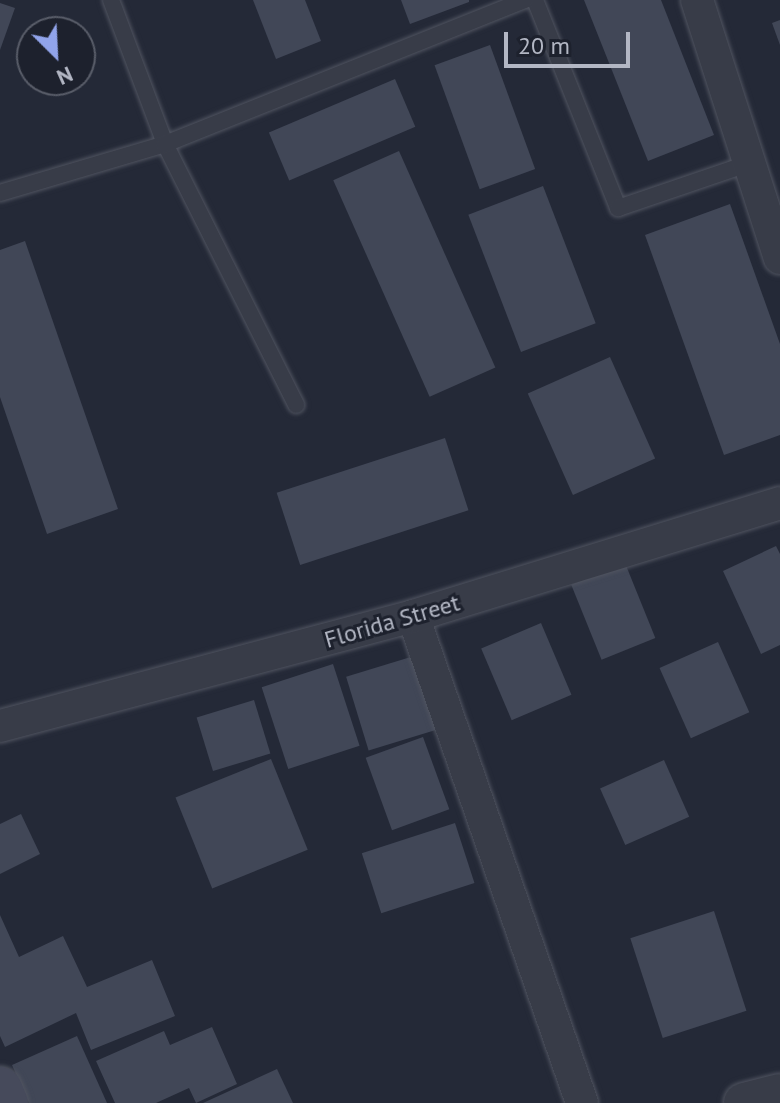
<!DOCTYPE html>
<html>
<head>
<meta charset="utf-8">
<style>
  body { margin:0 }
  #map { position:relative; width:780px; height:1103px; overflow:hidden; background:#242937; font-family:"PT Sans",sans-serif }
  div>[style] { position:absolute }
  .building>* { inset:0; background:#414757; transform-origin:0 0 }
  .roads { filter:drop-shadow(0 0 2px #505460) drop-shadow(0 0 2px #505460) }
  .service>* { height:16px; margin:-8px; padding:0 8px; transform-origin:8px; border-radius:8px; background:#383c48 }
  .minor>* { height:32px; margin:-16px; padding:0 16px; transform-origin:16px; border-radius:16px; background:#383c48 }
  .tertiary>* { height:40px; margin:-20px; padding:0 20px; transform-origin:20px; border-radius:20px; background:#383c48 }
  .secondary>* { height:44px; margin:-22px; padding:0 22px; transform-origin:22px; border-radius:22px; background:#464a5b }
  span { translate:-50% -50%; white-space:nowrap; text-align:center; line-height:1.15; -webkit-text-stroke:6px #1d212d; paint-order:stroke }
  .street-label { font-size:24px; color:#b3b7c4 }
  .north { position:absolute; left:16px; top:16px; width:80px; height:80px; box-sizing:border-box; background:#1d212d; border:2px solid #595d69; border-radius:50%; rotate:156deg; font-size:22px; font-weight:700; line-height:32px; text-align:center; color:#b3b7c4 }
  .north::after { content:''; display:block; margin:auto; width:28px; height:36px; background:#91a4eb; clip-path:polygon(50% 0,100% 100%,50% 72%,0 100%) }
  .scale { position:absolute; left:504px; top:32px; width:126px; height:36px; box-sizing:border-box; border:4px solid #b3b7c4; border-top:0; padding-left:10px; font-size:24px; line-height:28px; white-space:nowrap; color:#b3b7c4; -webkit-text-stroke:6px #1d212d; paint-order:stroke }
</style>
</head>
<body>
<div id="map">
  <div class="building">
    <i style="clip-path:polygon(253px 0,305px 0,321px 41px,276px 59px)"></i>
    <i style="clip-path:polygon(401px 0,469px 0,469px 2px,410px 24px)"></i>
    <i style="clip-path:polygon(584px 0,661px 0,714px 135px,648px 161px)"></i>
    <i style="clip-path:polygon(0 3px,15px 8px,0 50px)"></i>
    <i style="clip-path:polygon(780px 20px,780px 45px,772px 23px)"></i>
    <i style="left:490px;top:45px;width:132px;height:59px;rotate:70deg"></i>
    <i style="left:395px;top:79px;width:52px;height:137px;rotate:67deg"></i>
    <i style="left:399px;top:151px;width:237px;height:72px;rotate:66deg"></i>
    <i style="left:543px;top:186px;width:147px;height:80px;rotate:69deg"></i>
    <i style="clip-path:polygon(730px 204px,780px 344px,780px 435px,724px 455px,645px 235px)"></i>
    <i style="clip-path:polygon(25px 241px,118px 509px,47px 534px,0 397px,0 250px)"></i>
    <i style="left:610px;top:357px;width:111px;height:90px;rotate:66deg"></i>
    <i style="left:445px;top:438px;width:76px;height:177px;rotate:72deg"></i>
    <i style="clip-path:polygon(776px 546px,780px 554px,780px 645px,761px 654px,723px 571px)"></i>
    <i style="left:625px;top:563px;width:81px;height:58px;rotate:68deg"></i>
    <i style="left:541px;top:623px;width:78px;height:65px;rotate:67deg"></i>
    <i style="left:718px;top:642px;width:77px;height:64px;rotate:66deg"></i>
    <i style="left:414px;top:656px;width:77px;height:71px;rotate:73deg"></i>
    <i style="left:333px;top:664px;width:86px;height:75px;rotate:72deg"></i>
    <i style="left:254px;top:700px;width:56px;height:60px;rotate:73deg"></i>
    <i style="left:423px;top:737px;width:77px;height:61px;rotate:70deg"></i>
    <i style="left:271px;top:759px;width:98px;height:103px;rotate:68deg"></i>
    <i style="left:664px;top:760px;width:62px;height:70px;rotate:66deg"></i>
    <i style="clip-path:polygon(21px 814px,40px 854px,0 874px,0 824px)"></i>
    <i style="left:455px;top:823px;width:63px;height:98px;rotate:72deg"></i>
    <i style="left:714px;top:911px;width:105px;height:88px;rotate:72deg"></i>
    <i style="clip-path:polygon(0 915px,19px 957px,63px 936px,87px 987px,152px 960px,175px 1016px,91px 1050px,76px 1013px,5px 1047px,0 1036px)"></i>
    <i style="clip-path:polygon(212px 1027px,237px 1084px,196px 1103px,189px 1088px,156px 1103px,115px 1103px,96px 1061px,164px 1031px,170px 1045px)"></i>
    <i style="clip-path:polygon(77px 1036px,107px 1103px,29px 1103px,12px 1065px)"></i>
    <i style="clip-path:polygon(277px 1069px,293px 1103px,203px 1103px)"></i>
  </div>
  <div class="roads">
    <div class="service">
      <i style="left:111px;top:0;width:154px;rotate:69.4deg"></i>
      <i style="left:165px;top:144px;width:292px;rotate:63.3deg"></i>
      <i style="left:535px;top:0;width:224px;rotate:68.2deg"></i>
      <i style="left:618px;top:208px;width:139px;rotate:-18.8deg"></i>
      <i style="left:0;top:193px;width:172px;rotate:-16.5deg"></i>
      <i style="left:165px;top:144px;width:388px;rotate:-21.8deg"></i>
    </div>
    <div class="minor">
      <i style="left:697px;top:0;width:271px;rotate:72.2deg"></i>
      <i style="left:413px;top:616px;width:515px;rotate:70.86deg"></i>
      <i style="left:0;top:726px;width:427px;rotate:-14.9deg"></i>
      <i style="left:413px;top:616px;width:384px;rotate:-17.1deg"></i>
    </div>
    <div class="tertiary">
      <i style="left:744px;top:1103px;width:37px;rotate:-14deg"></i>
    </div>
    <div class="secondary">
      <i style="left:0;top:1089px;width:15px;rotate:67deg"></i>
    </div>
  </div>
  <div class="street-label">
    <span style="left:392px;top:621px;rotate:-16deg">Florida Street</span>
  </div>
  <div class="north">N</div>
  <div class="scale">20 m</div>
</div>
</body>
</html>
